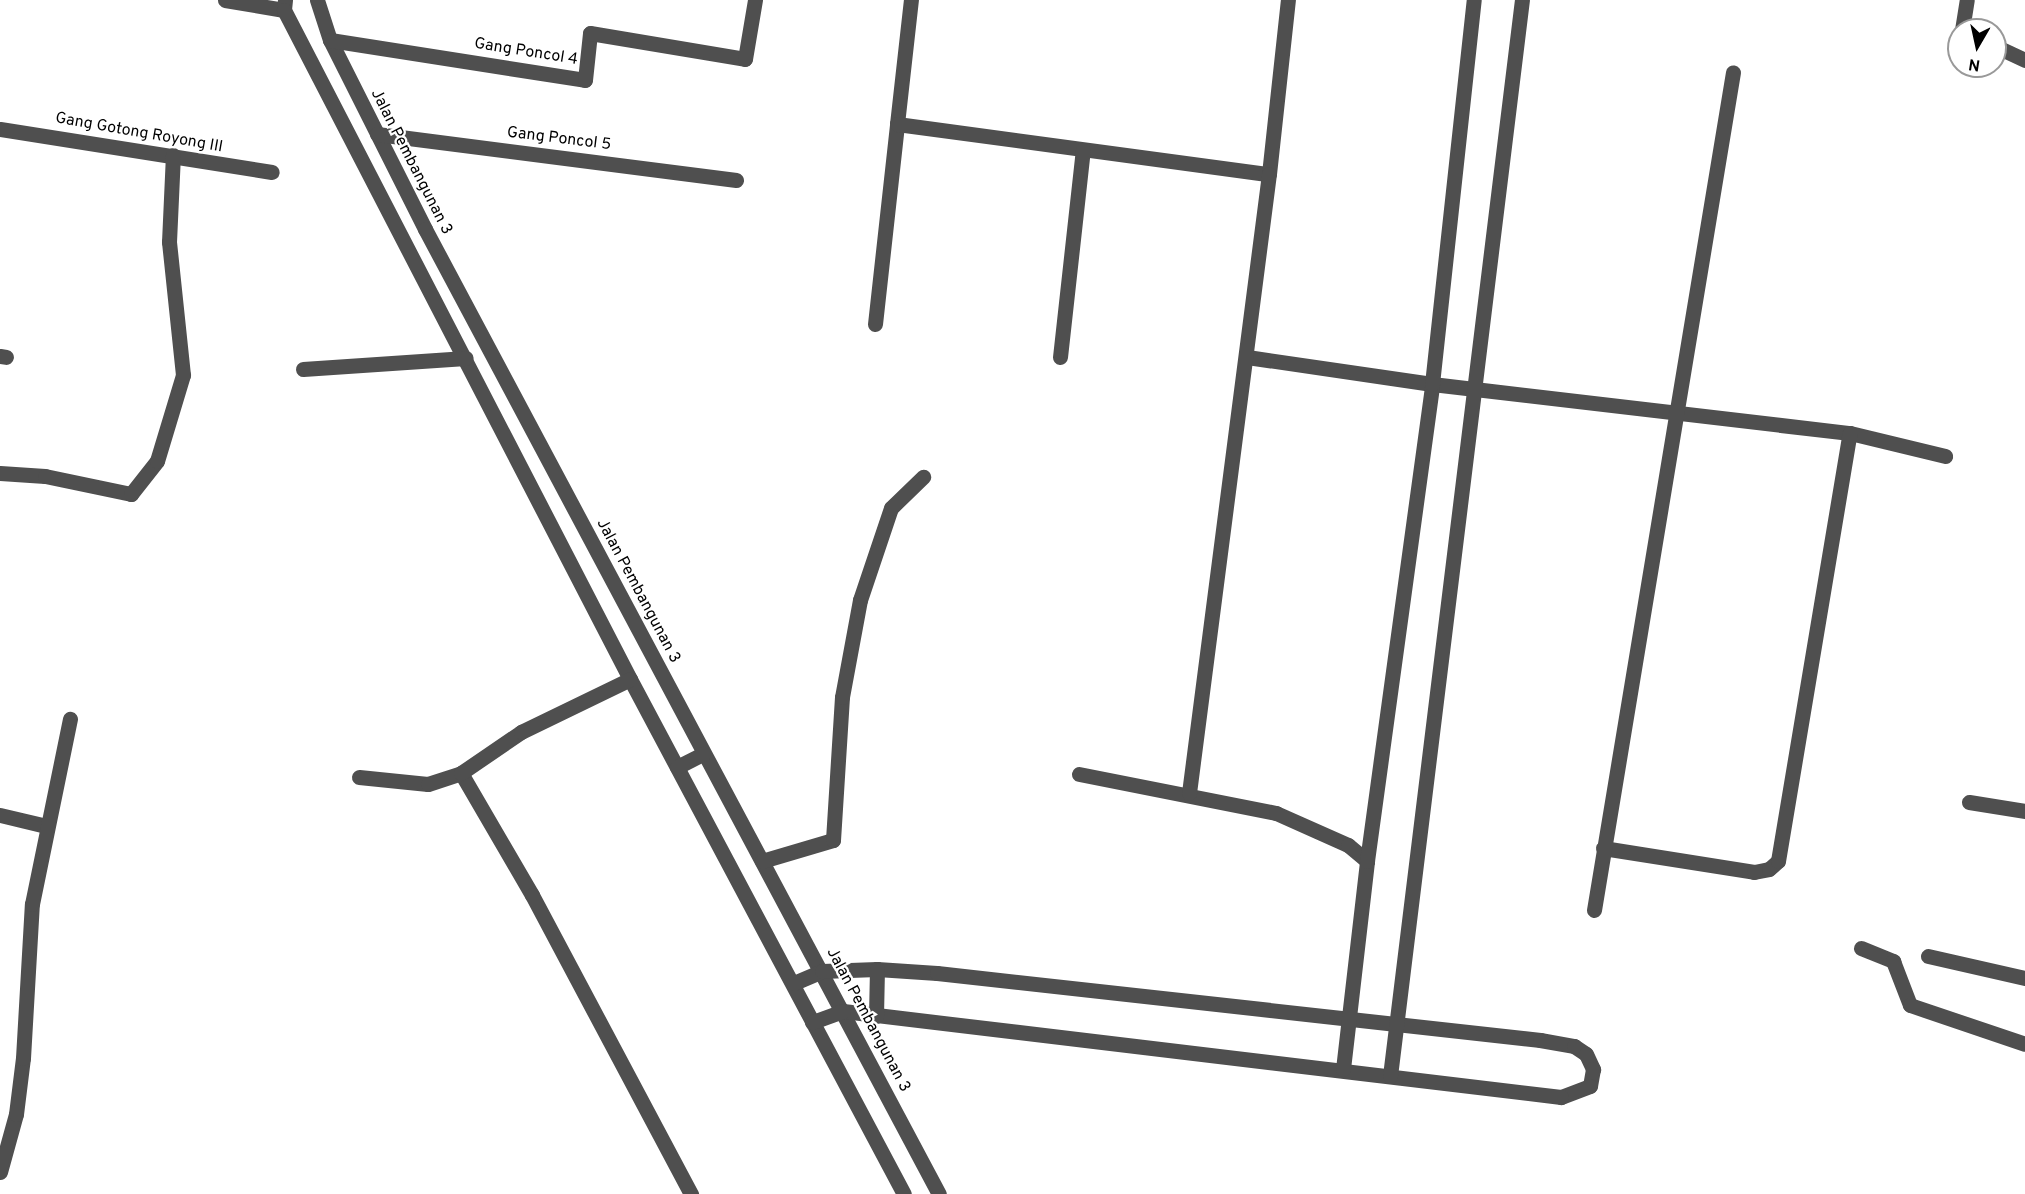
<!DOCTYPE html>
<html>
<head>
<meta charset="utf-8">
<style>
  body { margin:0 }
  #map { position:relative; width:2025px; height:1194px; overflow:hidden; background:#fff; font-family:Overpass,sans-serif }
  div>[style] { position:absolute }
  .minor>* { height:15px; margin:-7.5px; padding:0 7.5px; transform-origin:7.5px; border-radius:7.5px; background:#4f4f4f }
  span { translate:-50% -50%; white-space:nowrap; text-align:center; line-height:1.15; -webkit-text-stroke:4.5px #fff; paint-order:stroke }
  .street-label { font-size:16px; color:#000 }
  .north { position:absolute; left:1947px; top:18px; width:60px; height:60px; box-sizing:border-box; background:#fff; border:2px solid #999; border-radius:50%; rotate:189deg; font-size:16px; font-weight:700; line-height:24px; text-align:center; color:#000 }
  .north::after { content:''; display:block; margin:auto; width:21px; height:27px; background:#000; clip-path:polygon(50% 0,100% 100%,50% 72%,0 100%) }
</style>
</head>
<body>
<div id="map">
  <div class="minor">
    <i style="left:225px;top:0;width:60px;rotate:9.6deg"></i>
    <i style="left:285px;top:0;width:10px;rotate:96deg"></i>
    <i style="left:284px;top:10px;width:753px;rotate:62.65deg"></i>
    <i style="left:630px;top:679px;width:583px;rotate:61.99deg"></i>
    <i style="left:317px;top:0;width:42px;rotate:72deg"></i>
    <i style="left:330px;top:40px;width:212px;rotate:63.3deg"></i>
    <i style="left:425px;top:229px;width:1093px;rotate:61.96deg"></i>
    <i style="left:1962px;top:30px;width:30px;rotate:-81deg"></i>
    <i style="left:330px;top:40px;width:258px;rotate:8.9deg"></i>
    <i style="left:585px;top:80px;width:47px;rotate:-83.9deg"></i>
    <i style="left:590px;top:33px;width:157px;rotate:9.5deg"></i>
    <i style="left:745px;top:59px;width:60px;rotate:-80.4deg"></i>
    <i style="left:1995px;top:46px;width:33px;rotate:25deg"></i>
    <i style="left:897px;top:124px;width:125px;rotate:-83.6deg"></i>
    <i style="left:0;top:129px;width:275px;rotate:9deg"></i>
    <i style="left:377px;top:134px;width:362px;rotate:7.3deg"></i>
    <i style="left:875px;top:324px;width:201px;rotate:-83.7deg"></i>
    <i style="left:897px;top:124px;width:375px;rotate:7.7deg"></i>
    <i style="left:1269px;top:174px;width:175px;rotate:-83.8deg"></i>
    <i style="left:0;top:356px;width:6px;rotate:9deg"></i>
    <i style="left:1060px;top:357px;width:208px;rotate:-83.7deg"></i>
    <i style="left:1247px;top:357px;width:187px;rotate:8.3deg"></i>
    <i style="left:1432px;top:384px;width:421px;rotate:6.7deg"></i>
    <i style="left:1850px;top:433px;width:98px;rotate:13.6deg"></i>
    <i style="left:303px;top:369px;width:163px;rotate:-3.9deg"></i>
    <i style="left:0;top:473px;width:45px;rotate:3.8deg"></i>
    <i style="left:45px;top:476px;width:88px;rotate:11.8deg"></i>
    <i style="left:131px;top:494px;width:42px;rotate:-51.8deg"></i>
    <i style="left:157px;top:461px;width:90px;rotate:-73.2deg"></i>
    <i style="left:183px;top:375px;width:134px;rotate:-96deg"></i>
    <i style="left:169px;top:242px;width:87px;rotate:-87.4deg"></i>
    <i style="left:677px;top:767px;width:29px;rotate:-27deg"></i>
    <i style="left:461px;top:773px;width:141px;rotate:59.8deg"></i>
    <i style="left:532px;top:895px;width:339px;rotate:62deg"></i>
    <i style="left:1079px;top:774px;width:201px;rotate:11.2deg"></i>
    <i style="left:1276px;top:813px;width:79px;rotate:24deg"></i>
    <i style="left:1348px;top:845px;width:25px;rotate:40deg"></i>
    <i style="left:359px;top:777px;width:69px;rotate:5.8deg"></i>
    <i style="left:428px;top:784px;width:35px;rotate:-18deg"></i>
    <i style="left:461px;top:773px;width:73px;rotate:-34.3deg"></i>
    <i style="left:521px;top:732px;width:121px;rotate:-25.9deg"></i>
    <i style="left:1189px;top:793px;width:624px;rotate:-82.64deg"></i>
    <i style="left:1969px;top:802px;width:57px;rotate:9.1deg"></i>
    <i style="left:0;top:815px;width:47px;rotate:13.4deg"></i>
    <i style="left:1603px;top:848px;width:153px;rotate:9deg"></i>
    <i style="left:1754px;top:872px;width:15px;rotate:-11deg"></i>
    <i style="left:1769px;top:869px;width:12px;rotate:-42deg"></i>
    <i style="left:1778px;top:861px;width:434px;rotate:-80.5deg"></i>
    <i style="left:762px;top:861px;width:74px;rotate:-16.5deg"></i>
    <i style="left:833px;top:840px;width:143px;rotate:-86.4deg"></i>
    <i style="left:842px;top:697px;width:99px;rotate:-79.5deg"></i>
    <i style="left:860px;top:600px;width:97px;rotate:-71.4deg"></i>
    <i style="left:891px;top:508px;width:45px;rotate:-44.1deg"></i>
    <i style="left:1594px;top:910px;width:849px;rotate:-80.58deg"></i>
    <i style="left:1861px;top:948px;width:35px;rotate:22deg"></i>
    <i style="left:1893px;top:961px;width:47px;rotate:68.9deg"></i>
    <i style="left:1910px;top:1005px;width:121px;rotate:18.7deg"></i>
    <i style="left:1928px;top:956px;width:99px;rotate:12.8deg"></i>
    <i style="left:794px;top:983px;width:30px;rotate:-23deg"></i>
    <i style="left:822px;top:971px;width:55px;rotate:-2.1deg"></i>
    <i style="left:877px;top:969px;width:60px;rotate:3.8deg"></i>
    <i style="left:937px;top:973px;width:607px;rotate:6.34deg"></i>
    <i style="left:1540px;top:1040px;width:35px;rotate:10deg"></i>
    <i style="left:1574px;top:1046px;width:14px;rotate:34deg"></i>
    <i style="left:1586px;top:1054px;width:17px;rotate:65deg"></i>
    <i style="left:1593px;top:1069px;width:17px;rotate:100deg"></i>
    <i style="left:1590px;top:1086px;width:31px;rotate:159deg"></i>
    <i style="left:1561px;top:1097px;width:723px;rotate:-173.17deg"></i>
    <i style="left:843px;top:1011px;width:33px;rotate:160deg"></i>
    <i style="left:876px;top:1016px;width:47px;rotate:-88.8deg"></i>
    <i style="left:1343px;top:1069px;width:209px;rotate:-83.4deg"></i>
    <i style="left:1367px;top:861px;width:481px;rotate:-82.2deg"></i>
    <i style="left:1432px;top:384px;width:386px;rotate:-83.8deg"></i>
    <i style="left:1390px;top:1076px;width:1084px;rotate:-83.01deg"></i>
    <i style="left:0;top:1172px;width:60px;rotate:-74.6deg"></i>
    <i style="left:16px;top:1114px;width:56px;rotate:-82.9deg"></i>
    <i style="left:23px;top:1058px;width:154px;rotate:-86.7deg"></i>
    <i style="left:32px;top:904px;width:189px;rotate:-78.4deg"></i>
  </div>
  <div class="street-label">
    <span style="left:526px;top:52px;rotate:9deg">Gang Poncol 4</span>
    <span style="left:139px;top:133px;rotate:10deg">Gang Gotong Royong III</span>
    <span style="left:559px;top:139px;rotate:7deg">Gang Poncol 5</span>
    <span style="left:411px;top:162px;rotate:63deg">Jalan Pembangunan 3</span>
    <span style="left:638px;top:591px;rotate:62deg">Jalan Pembangunan 3</span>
    <span style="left:868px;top:1020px;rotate:62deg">Jalan Pembangunan 3</span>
  </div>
  <div class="north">N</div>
</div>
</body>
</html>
